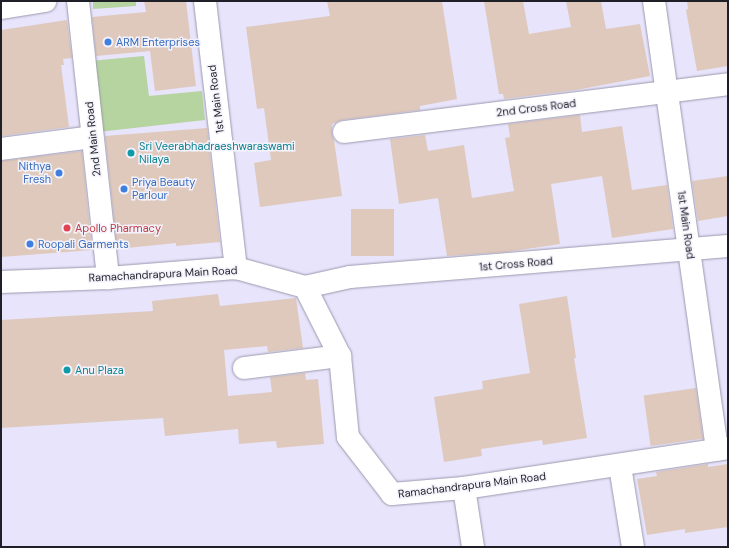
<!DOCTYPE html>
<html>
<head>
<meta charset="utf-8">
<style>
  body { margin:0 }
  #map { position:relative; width:729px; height:548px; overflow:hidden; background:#e7e4fb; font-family:"DM Sans",sans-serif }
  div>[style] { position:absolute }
  .green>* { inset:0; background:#b5d49f }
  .building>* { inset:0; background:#dfc9bd; transform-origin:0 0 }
  .roads { filter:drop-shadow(0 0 1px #9b99ae) drop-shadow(0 0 1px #9b99ae) }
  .minor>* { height:22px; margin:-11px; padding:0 11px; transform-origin:11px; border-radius:11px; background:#fff }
  .tertiary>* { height:22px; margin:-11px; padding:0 11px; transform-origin:11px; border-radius:11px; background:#fff }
  .dots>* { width:11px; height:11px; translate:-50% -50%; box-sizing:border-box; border:2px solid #f4f3fc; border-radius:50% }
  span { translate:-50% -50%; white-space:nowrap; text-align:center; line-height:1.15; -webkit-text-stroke:3px #f4f3fc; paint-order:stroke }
  .shop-label { font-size:11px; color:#366cbe }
  .left { translate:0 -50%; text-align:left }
  .right { translate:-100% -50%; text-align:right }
  .street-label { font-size:11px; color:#1f1f27 }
  .culture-label { font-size:11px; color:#0d838f }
  .health-label { font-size:11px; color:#be3a42 }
  .frame { position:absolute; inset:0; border:2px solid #1f1f27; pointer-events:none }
</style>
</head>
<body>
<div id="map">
  <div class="green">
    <i style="clip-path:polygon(93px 1px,136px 1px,136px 6px,93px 9px)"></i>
    <i style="clip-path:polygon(144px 56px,149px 96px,202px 91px,205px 120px,98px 132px,90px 61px)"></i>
  </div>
  <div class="building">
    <i style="clip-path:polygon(144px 1px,186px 1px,196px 86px,155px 91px,150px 51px,96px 56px,92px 17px,146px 12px)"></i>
    <i style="clip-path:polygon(327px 1px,442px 1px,457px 99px,420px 106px,420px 110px,342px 120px,332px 124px,332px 134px,334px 140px,342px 196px,260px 207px,254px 163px,271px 160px,264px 108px,257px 109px,246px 27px,330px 16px)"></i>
    <i style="clip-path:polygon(484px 1px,523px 1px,529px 34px,571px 27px,566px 1px,601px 1px,606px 29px,640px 24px,650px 76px,576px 90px,504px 99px,503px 94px,499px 94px)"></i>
    <i style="clip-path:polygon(687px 1px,728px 1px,728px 66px,697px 71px,686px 10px,688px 9px)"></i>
    <i style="clip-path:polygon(67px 20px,72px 58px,63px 59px,64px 65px,61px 65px,69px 127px,1px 136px,1px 30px)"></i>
    <i style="clip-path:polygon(580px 115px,582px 132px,622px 126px,632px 190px,667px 185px,673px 229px,612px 238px,602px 176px,551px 184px,560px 244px,507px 252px,447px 256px,438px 198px,399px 204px,390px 139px,425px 135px,428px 151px,464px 145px,472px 198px,514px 191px,505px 138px,510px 137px,508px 124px)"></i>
    <i style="clip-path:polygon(207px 128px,220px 242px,176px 246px,176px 243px,117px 249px,105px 136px)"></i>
    <i style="clip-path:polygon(82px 151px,92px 250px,1px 257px,1px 161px)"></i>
    <i style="clip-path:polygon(728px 176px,728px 216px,698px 221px,692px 181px)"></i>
    <i style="left:351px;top:209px;width:43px;height:47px"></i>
    <i style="clip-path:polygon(218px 294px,220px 306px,296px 298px,303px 348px,268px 352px,267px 346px,224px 350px,228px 396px,272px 392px,270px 377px,305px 373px,306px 380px,318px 379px,324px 444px,277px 448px,276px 441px,239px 444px,238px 429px,165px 436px,163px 418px,1px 428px,1px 320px,153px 311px,152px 301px)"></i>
    <i style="clip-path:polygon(567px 296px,576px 358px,574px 358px,587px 438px,543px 445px,542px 440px,481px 449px,482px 456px,444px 462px,434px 397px,483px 389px,482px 381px,530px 373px,519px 304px)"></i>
    <i style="left:696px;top:388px;width:51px;height:53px;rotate:82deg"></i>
    <i style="clip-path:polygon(708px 464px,708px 467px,728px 464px,728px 527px,685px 533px,685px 529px,647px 535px,637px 479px,657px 476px,656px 472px)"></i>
  </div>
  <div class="roads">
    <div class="minor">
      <i style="left:78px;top:1px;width:279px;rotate:83.8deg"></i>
      <i style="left:205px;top:1px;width:269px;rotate:83.4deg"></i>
      <i style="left:654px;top:1px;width:453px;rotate:82deg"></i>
      <i style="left:1px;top:8px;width:45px;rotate:-9deg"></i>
      <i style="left:344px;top:132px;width:387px;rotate:-7.1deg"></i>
      <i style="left:1px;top:149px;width:92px;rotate:-7.5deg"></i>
      <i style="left:305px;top:287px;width:46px;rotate:-12.5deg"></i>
      <i style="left:350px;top:277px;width:379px;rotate:-4.7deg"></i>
      <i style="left:244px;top:368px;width:97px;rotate:-7.1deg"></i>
      <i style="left:620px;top:466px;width:82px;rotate:80.9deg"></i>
      <i style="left:464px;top:488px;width:60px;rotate:81.3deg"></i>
    </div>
    <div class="tertiary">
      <i style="left:1px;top:282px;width:107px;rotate:-2.1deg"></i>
      <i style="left:108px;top:278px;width:128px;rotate:-4.5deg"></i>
      <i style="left:236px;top:268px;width:72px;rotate:15.4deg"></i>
      <i style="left:305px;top:287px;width:77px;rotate:63.1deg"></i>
      <i style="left:340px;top:356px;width:81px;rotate:84.4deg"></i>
      <i style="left:348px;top:437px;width:72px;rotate:52.3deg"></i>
      <i style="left:392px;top:494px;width:72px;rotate:-4.8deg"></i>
      <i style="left:464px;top:488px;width:267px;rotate:-8.6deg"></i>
    </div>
  </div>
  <div class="dots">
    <i style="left:108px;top:42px;background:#3f7fe0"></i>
    <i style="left:131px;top:153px;background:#0f9aa8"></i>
    <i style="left:59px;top:173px;background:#3f7fe0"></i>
    <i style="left:124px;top:189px;background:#3f7fe0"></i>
    <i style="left:67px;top:228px;background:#e0444e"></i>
    <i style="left:30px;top:244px;background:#3f7fe0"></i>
    <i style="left:67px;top:370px;background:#0f9aa8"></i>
  </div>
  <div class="shop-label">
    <span class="left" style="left:116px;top:42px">ARM Enterprises</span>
    <span class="right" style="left:51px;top:173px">Nithya<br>Fresh</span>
    <span class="left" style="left:132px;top:189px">Priya Beauty<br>Parlour</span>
    <span class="left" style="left:38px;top:244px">Roopali Garments</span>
  </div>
  <div class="street-label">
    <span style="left:216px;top:99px;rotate:-97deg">1st Main Road</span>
    <span style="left:536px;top:108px;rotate:-7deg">2nd Cross Road</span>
    <span style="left:93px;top:139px;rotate:-96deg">2nd Main Road</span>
    <span style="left:686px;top:225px;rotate:82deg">1st Main Road</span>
    <span style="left:516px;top:264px;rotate:-5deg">1st Cross Road</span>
    <span style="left:163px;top:274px;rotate:-3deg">Ramachandrapura Main Road</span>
    <span style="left:472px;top:485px;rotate:-7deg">Ramachandrapura Main Road</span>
  </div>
  <div class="culture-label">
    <span class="left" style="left:139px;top:153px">Sri Veerabhadraeshwaraswami<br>Nilaya</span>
    <span class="left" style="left:75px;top:370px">Anu Plaza</span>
  </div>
  <div class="health-label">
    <span class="left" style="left:75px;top:228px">Apollo Pharmacy</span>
  </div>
  <div class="frame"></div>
</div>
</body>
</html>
